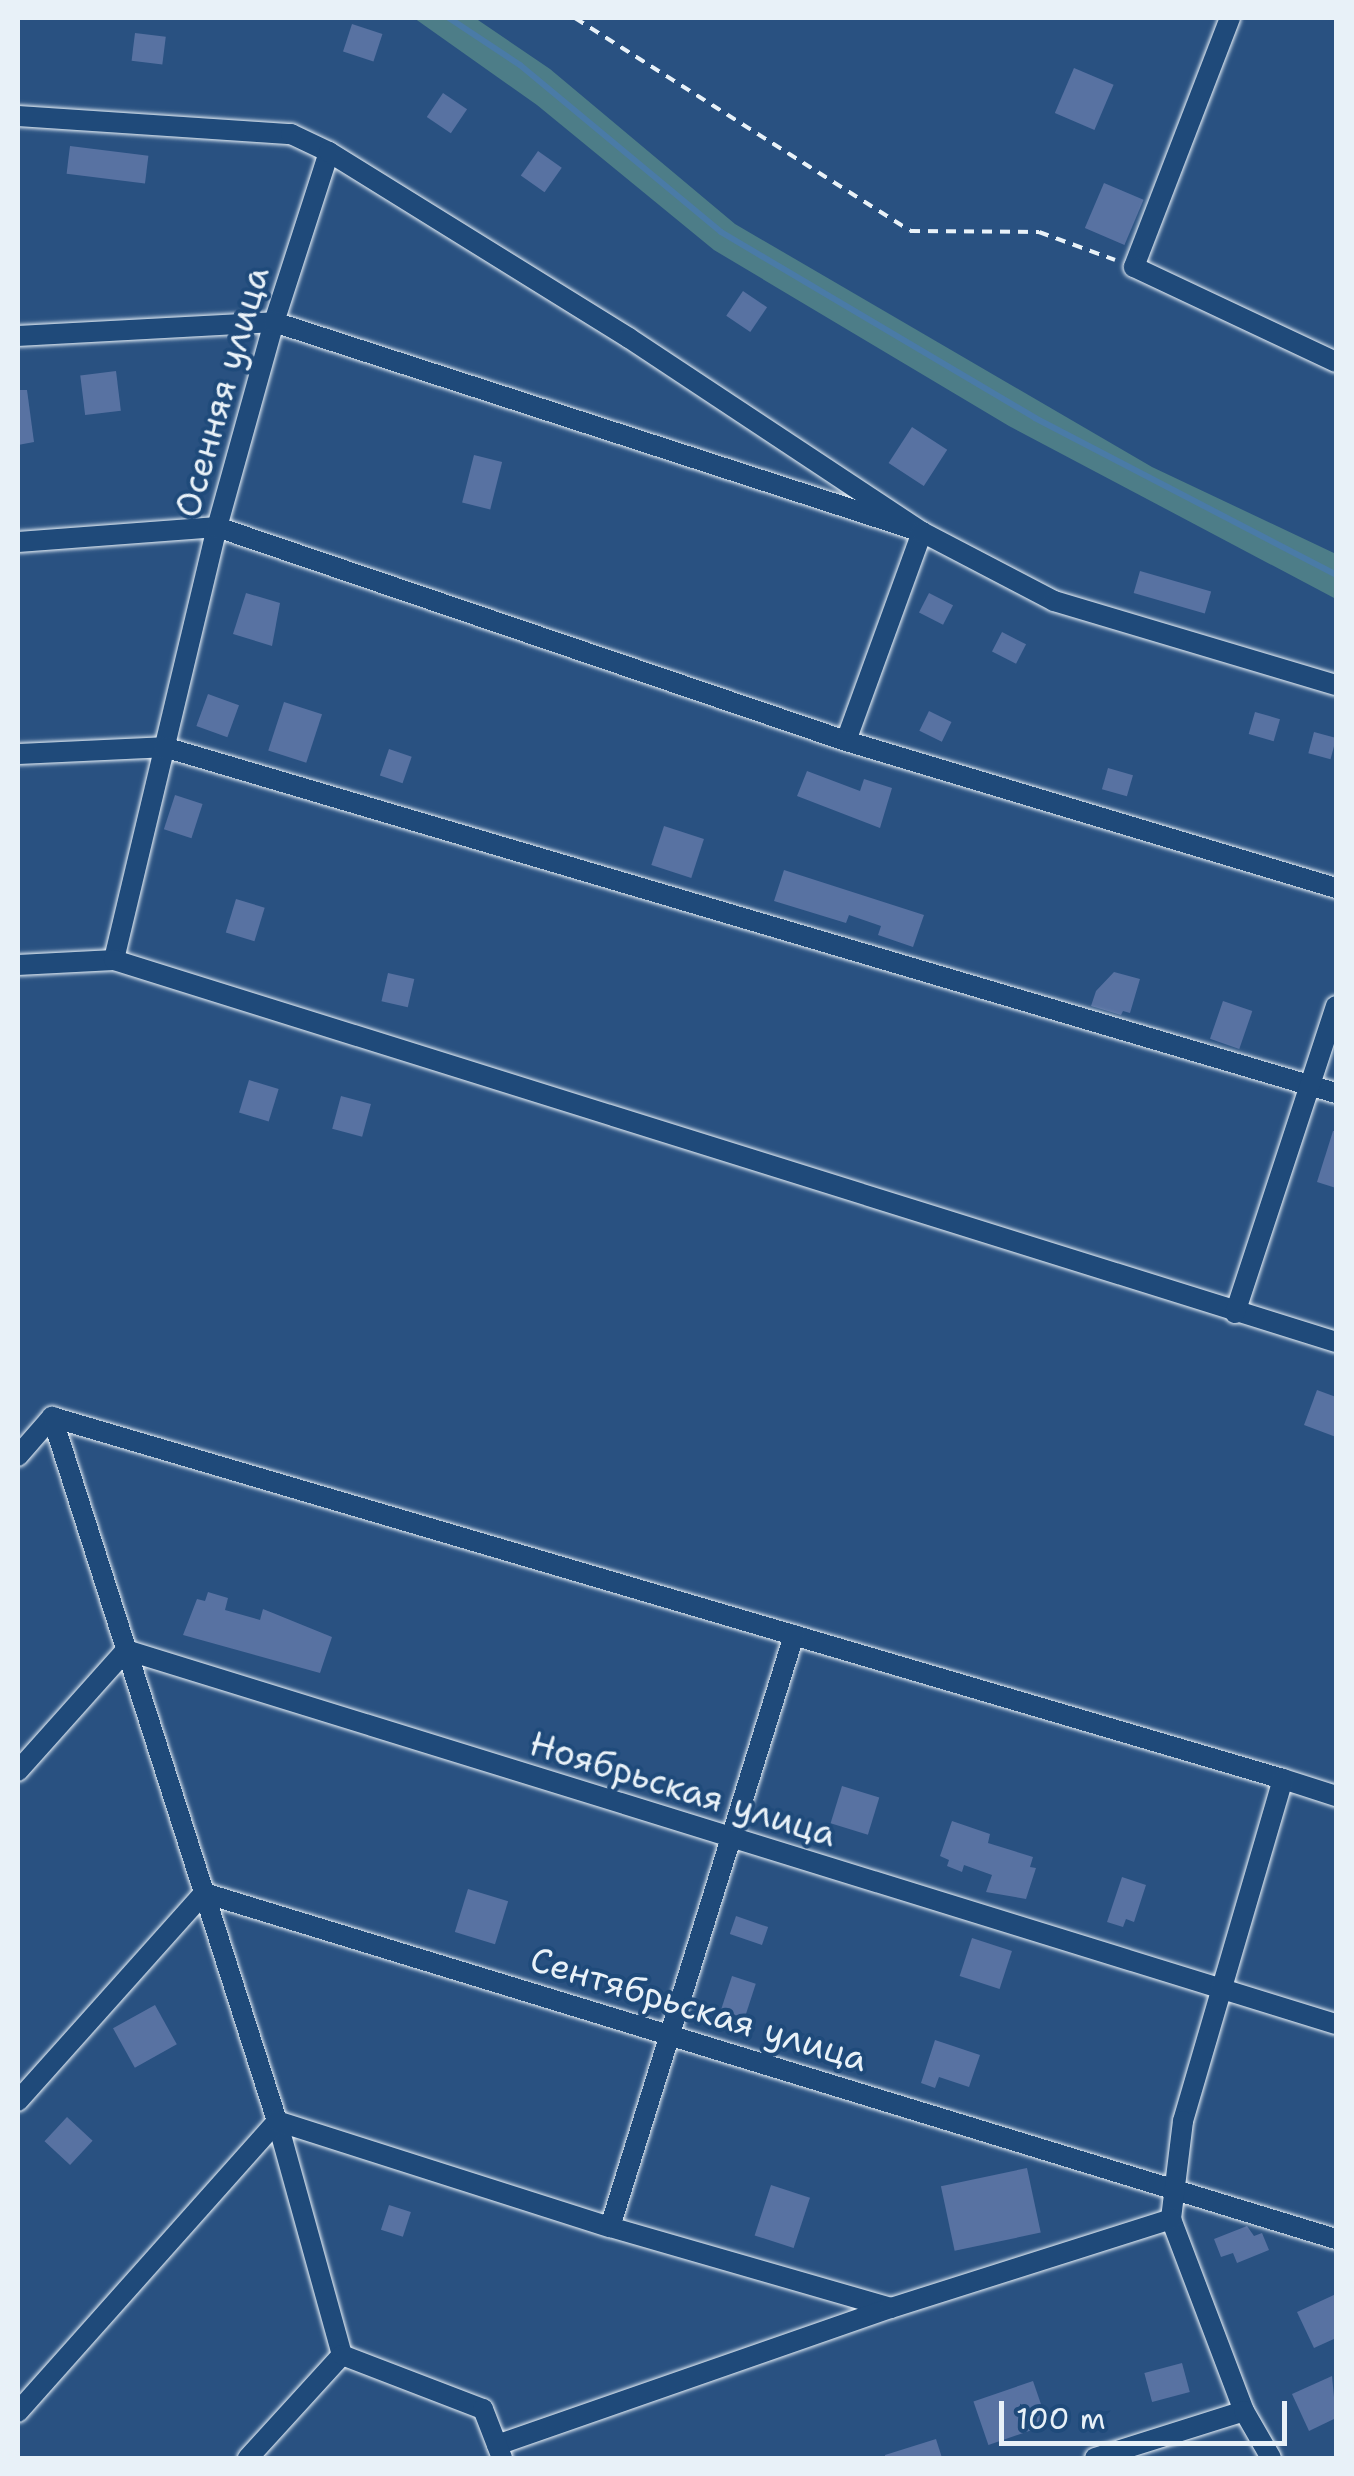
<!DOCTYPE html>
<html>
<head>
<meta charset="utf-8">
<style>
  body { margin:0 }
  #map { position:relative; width:1354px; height:2476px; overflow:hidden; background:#295181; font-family:"Shantell Sans",sans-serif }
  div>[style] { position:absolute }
  .green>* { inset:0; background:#4d7d88 }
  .stream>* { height:6px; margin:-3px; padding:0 3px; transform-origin:3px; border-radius:3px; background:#4a7ba7 }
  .building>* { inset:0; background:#5872a2; transform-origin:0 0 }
  .path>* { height:4px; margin-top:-2px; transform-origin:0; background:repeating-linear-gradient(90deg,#e8f1f8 0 10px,transparent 0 18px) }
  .roads { filter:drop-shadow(0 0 2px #e8f1f8) drop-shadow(0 0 2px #e8f1f8) }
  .street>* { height:20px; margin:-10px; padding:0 10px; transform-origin:10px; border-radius:10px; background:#1f4a7a }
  span { translate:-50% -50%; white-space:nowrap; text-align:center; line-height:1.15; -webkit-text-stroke:8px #1f4a7a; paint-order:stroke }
  .street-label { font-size:35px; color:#e8f1f8 }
  .frame { position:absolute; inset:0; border:20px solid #e8f1f8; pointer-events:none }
  .scale { position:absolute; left:999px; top:2401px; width:288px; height:45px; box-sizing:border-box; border:5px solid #e8f1f8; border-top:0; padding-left:12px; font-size:30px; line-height:35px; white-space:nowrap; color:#e8f1f8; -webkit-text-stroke:8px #1f4a7a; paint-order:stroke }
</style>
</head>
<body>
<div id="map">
  <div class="green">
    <i style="clip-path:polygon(414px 18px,475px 18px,550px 69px,735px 224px,1152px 467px,1336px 554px,1336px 599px,1009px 426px,714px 250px,537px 105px)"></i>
  </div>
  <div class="stream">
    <i style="left:449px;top:18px;width:85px;rotate:33.5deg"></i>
    <i style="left:520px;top:65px;width:261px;rotate:39.7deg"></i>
    <i style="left:721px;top:232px;width:365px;rotate:30.6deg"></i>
    <i style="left:1035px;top:418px;width:339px;rotate:27.5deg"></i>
  </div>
  <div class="building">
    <i style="left:352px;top:24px;width:32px;height:29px;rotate:18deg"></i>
    <i style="left:135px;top:33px;width:31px;height:28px;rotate:7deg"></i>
    <i style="left:1074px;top:68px;width:43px;height:49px;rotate:23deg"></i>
    <i style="left:443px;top:93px;width:29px;height:29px;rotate:34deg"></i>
    <i style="left:70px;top:146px;width:79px;height:28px;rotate:7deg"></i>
    <i style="left:538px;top:151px;width:29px;height:30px;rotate:35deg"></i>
    <i style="left:1104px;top:183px;width:43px;height:49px;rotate:23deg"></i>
    <i style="left:743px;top:291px;width:29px;height:30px;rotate:34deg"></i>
    <i style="left:116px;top:371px;width:40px;height:36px;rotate:83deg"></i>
    <i style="clip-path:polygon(18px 390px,27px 390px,34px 442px,18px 445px)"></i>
    <i style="left:912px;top:427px;width:42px;height:43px;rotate:33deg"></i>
    <i style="left:474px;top:455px;width:29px;height:49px;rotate:14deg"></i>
    <i style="left:1140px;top:571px;width:74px;height:23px;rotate:16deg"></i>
    <i style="clip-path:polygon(246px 593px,280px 603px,272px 646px,233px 634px)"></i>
    <i style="left:929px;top:593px;width:27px;height:22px;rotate:27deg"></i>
    <i style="left:1002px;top:632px;width:27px;height:22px;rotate:27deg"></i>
    <i style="left:208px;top:694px;width:33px;height:34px;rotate:20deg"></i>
    <i style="left:284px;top:702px;width:40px;height:51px;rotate:18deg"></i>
    <i style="left:929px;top:711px;width:25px;height:22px;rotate:26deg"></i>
    <i style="left:1255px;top:712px;width:26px;height:23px;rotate:16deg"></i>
    <i style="left:1314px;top:732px;width:23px;height:22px;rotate:15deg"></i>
    <i style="left:389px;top:749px;width:24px;height:28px;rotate:19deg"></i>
    <i style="left:1108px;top:768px;width:26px;height:22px;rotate:16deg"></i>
    <i style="clip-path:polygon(807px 771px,860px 791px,864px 779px,892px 788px,880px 828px,797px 796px)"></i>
    <i style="left:175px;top:795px;width:29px;height:36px;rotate:18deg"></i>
    <i style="left:664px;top:826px;width:42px;height:41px;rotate:18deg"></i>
    <i style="clip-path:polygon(784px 870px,924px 915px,913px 947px,878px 935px,881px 926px,849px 915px,846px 923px,774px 901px)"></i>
    <i style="left:236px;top:899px;width:30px;height:35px;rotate:17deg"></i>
    <i style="clip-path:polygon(1114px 972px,1140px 979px,1130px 1013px,1123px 1011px,1121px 1015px,1091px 1006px,1096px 991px)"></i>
    <i style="left:388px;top:973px;width:27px;height:29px;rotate:13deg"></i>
    <i style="left:1223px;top:1001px;width:31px;height:40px;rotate:19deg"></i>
    <i style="left:249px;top:1080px;width:31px;height:34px;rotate:17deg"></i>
    <i style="left:341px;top:1096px;width:31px;height:34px;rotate:15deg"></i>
    <i style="clip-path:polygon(1333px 1131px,1336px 1131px,1336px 1188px,1317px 1182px)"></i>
    <i style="clip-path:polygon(1317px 1390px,1336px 1397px,1336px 1437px,1304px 1425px)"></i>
    <i style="clip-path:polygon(208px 1592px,228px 1598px,225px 1610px,260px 1620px,263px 1609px,332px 1637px,320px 1673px,183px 1635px,197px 1599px,205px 1601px)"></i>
    <i style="left:842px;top:1786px;width:39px;height:39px;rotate:17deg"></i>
    <i style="clip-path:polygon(952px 1821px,990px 1834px,988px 1843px,1033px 1857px,1030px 1867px,1036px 1868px,1026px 1899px,986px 1892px,992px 1875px,964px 1865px,962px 1872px,947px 1866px,949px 1860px,940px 1856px)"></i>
    <i style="clip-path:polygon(1122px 1877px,1146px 1885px,1134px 1922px,1126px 1919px,1123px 1927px,1107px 1922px)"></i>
    <i style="left:468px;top:1889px;width:42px;height:45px;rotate:17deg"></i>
    <i style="left:736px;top:1916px;width:34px;height:19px;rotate:19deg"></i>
    <i style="left:972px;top:1938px;width:42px;height:40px;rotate:18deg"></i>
    <i style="left:732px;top:1976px;width:25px;height:36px;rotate:18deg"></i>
    <i style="left:155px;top:2005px;width:45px;height:48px;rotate:61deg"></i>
    <i style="clip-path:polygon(935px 2040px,980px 2055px,969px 2087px,939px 2077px,935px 2088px,921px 2083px)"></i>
    <i style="left:67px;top:2117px;width:35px;height:33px;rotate:43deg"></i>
    <i style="left:1027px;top:2168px;width:66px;height:88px;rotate:78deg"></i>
    <i style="left:771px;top:2185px;width:41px;height:53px;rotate:18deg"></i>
    <i style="left:389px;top:2205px;width:23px;height:26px;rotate:18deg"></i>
    <i style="clip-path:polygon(1247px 2226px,1254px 2236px,1262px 2233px,1269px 2250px,1237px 2263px,1233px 2253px,1221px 2257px,1214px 2239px)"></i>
    <i style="clip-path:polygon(1336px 2294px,1336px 2338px,1314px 2348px,1297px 2312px)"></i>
    <i style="left:1182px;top:2363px;width:30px;height:39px;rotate:75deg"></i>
    <i style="clip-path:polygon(1332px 2376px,1336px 2418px,1309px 2431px,1292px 2394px)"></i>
    <i style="left:1033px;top:2381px;width:46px;height:63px;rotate:71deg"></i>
    <i style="clip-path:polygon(936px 2439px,942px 2458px,885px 2458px,885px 2455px)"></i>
  </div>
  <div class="path">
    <i style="left:575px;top:18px;width:397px;rotate:32.4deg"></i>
    <i style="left:910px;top:231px;width:129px;rotate:0.4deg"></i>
    <i style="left:1039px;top:232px;width:81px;rotate:20.2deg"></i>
  </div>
  <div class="roads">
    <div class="street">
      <i style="left:1230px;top:18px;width:267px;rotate:111.1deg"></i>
      <i style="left:1134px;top:267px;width:223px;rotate:25.2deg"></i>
      <i style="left:18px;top:116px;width:274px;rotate:3.8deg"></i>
      <i style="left:291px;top:134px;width:42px;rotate:25.3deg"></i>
      <i style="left:329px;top:152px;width:179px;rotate:107.9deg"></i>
      <i style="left:274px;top:322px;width:213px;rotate:105.5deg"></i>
      <i style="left:217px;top:527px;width:445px;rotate:103.4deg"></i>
      <i style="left:329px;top:152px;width:353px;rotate:31.8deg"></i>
      <i style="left:629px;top:338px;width:351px;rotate:33.5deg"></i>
      <i style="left:922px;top:532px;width:222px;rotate:110deg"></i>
      <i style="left:18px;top:336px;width:256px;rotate:-3.1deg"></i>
      <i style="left:274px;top:322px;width:681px;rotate:17.96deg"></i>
      <i style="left:922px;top:532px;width:149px;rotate:27.6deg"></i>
      <i style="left:1054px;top:601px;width:294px;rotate:16.6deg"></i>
      <i style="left:18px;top:542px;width:200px;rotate:-4.3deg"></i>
      <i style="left:217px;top:527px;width:664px;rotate:18.79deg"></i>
      <i style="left:846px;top:741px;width:512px;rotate:16.7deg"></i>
      <i style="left:18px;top:754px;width:146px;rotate:-2.7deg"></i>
      <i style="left:164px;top:747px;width:1222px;rotate:16.45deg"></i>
      <i style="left:18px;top:965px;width:96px;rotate:-3deg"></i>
      <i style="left:114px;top:960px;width:1280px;rotate:17.36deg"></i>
      <i style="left:1235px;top:1313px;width:323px;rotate:-71.8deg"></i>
      <i style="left:18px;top:1456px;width:52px;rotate:-48.9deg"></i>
      <i style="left:18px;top:1771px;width:162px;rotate:-48.2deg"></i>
      <i style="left:126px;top:1650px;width:1266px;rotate:17.18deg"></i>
      <i style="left:1283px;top:1779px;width:56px;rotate:17.8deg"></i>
      <i style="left:18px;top:2101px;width:279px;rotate:-48.2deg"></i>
      <i style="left:204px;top:1893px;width:1184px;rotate:17deg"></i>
      <i style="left:610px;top:2227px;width:292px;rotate:16.1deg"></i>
      <i style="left:342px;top:2355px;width:243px;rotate:-105.5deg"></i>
      <i style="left:277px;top:2121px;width:739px;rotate:-107.72deg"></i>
      <i style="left:52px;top:1417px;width:1283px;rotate:16.39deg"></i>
      <i style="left:1283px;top:1779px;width:356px;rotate:106.3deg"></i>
      <i style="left:1183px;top:2121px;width:99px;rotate:97deg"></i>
      <i style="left:1171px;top:2219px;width:205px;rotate:69.2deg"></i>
      <i style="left:18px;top:2412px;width:390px;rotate:-48.3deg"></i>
      <i style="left:277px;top:2121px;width:349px;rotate:17.7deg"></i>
      <i style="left:610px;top:2227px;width:620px;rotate:-72.73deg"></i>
      <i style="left:497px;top:2445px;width:417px;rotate:-19.2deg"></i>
      <i style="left:891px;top:2308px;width:294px;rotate:-17.6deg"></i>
      <i style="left:248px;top:2458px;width:139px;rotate:-47.6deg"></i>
      <i style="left:342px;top:2355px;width:151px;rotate:21deg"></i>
      <i style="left:483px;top:2409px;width:53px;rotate:68.8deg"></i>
      <i style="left:1095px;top:2458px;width:156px;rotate:-17.5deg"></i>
      <i style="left:1244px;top:2411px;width:54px;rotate:60.1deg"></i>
    </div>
  </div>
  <div class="street-label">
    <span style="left:222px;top:392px;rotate:-74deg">Осенняя улица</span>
    <span style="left:683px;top:1789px;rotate:17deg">Ноябрьская улица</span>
    <span style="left:699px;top:2009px;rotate:17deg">Сентябрьская улица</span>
  </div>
  <div class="frame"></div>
  <div class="scale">100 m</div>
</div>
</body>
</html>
